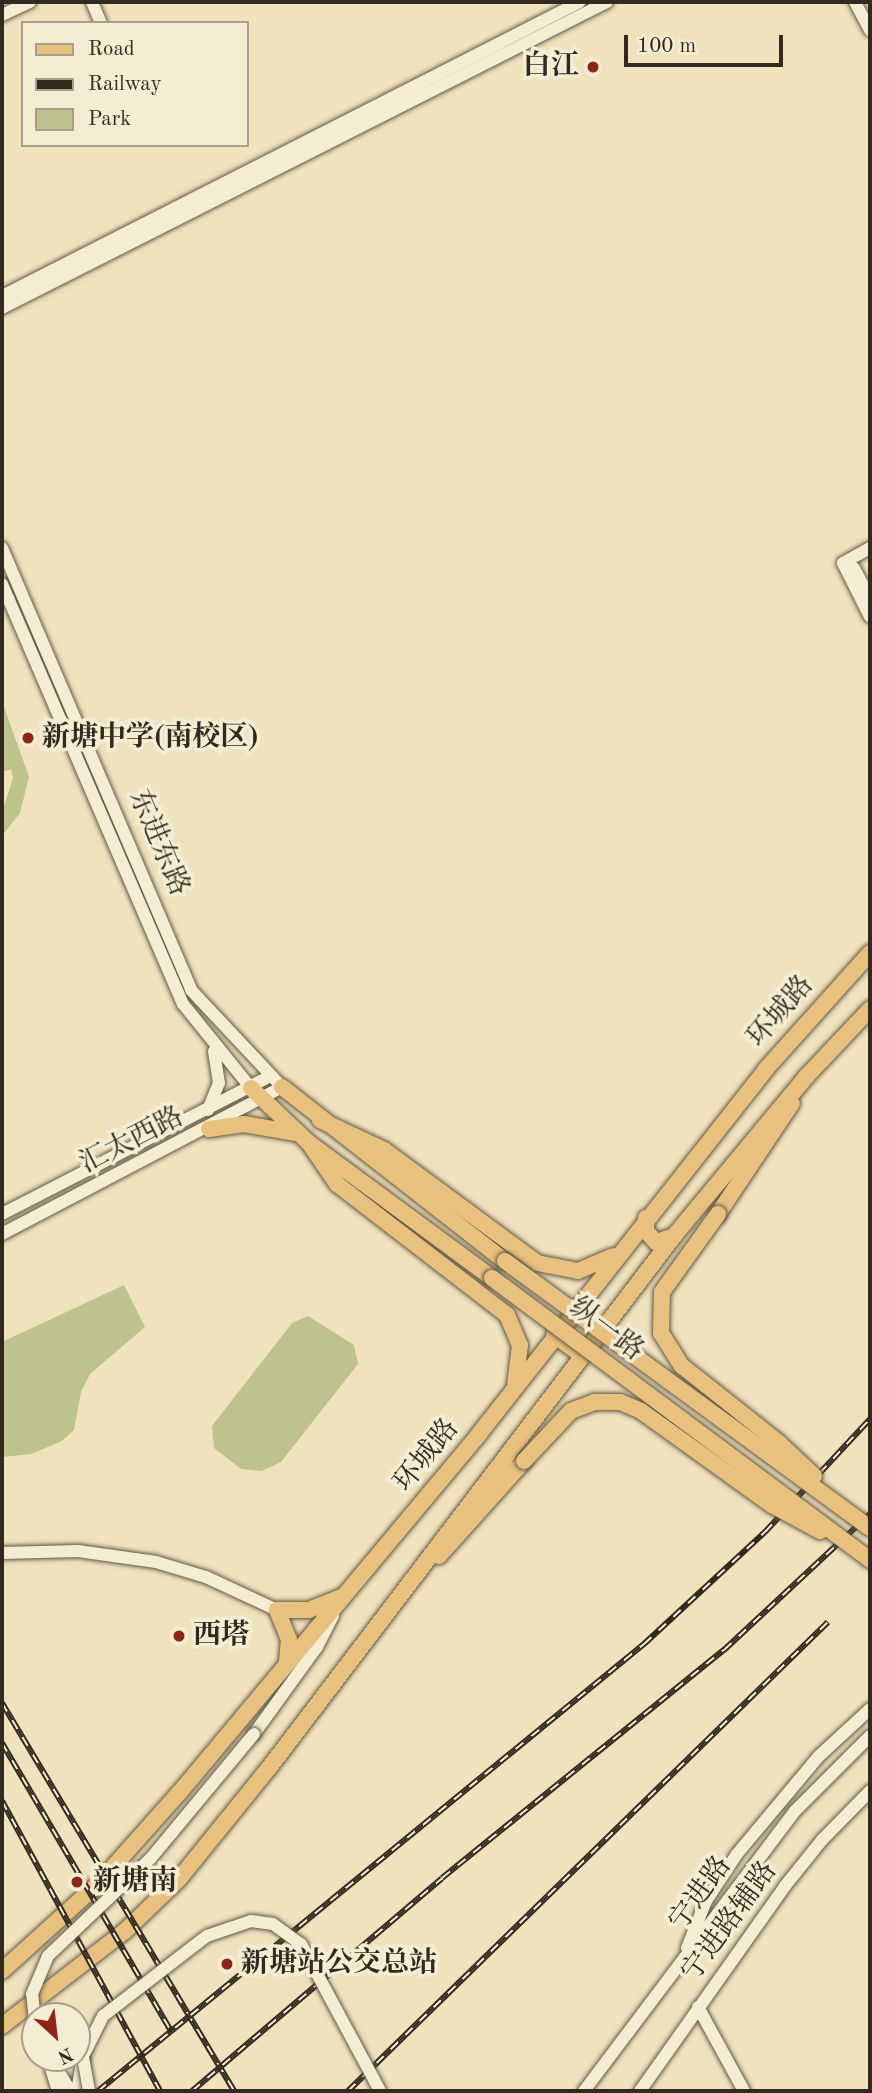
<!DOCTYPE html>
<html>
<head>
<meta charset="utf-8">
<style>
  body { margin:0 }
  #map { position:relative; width:872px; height:2093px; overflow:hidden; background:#f0e2bd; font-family:"Old Standard TT","Noto Serif SC",serif }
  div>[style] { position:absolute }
  .green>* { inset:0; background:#bec28d }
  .roads { filter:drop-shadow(0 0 2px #625846) drop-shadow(0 0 2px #625846) }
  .minor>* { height:12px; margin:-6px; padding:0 6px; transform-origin:6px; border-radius:6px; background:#f5ecd4 }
  .major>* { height:16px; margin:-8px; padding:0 8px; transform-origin:8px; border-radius:8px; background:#e8c17e }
  .rail>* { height:6px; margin-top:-3px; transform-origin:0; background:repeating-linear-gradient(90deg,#f5ecd4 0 10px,#332a1f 0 20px); box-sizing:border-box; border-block:2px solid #332a1f }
  .bridges { filter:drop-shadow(0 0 2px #625846) drop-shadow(0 0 2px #625846) }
  .minor-bridge>* { height:12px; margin:-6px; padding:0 6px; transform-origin:6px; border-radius:6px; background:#f5ecd4 }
  .major-bridge>* { height:16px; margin:-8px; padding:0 8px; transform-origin:8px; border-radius:8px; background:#e8c17e }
  .dots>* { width:19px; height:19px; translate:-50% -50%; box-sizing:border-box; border:4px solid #f5ecd4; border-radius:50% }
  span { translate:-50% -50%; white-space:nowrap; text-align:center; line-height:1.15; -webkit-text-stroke:7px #f5ecd4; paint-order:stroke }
  .poi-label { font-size:28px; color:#332a1f; font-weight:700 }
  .right { translate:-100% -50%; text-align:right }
  .left { translate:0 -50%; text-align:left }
  .street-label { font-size:28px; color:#332a1f }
  .frame { position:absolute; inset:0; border:4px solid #332a1f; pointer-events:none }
  .legend { position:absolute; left:21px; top:21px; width:228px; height:126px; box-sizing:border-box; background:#f5ecd4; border:2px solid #a79e8c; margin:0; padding:9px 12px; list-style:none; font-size:21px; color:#332a1f }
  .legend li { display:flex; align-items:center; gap:14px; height:35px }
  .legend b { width:35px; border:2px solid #a79e8c }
  .north { position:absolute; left:21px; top:2002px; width:70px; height:70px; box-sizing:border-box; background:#f5ecd4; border:2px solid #a79e8c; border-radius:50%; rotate:153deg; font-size:19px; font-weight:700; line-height:28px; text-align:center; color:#332a1f }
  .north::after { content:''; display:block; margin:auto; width:24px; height:32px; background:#8f2418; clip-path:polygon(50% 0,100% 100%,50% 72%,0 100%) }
  .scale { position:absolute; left:624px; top:35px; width:159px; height:32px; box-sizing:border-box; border:4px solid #332a1f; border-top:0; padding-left:9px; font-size:21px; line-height:24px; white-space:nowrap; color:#332a1f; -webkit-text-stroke:5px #f5ecd4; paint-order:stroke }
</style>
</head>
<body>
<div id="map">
  <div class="green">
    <i style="clip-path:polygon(2px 701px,29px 777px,20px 813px,2px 836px,2px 813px,13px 778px,11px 769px,2px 772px)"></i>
    <i style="clip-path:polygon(124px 1285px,145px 1327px,90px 1374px,81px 1392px,74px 1430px,62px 1441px,31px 1454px,2px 1457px,2px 1342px)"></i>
    <i style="clip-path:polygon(308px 1316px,354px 1345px,358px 1364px,281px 1462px,262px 1471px,241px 1469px,214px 1448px,212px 1426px,292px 1323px)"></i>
  </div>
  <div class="roads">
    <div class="minor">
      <i style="left:92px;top:2px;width:23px;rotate:67deg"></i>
      <i style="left:855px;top:2px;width:32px;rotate:62deg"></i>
      <i style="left:2px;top:15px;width:31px;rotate:-25deg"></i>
      <i style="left:2px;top:296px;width:648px;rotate:-26.96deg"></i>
      <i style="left:2px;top:308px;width:678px;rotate:-26.83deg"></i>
      <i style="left:2px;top:548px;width:481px;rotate:66.8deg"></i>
      <i style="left:191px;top:990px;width:133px;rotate:46.8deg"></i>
      <i style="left:282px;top:1087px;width:316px;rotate:152.3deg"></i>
      <i style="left:870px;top:548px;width:31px;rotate:151deg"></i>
      <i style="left:843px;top:563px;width:60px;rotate:63.4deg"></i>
      <i style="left:854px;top:568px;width:34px;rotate:62deg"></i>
      <i style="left:2px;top:584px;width:457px;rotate:66.7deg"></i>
      <i style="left:183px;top:1004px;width:108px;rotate:51deg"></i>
      <i style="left:208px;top:1110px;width:29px;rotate:-68deg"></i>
      <i style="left:219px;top:1083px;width:32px;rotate:-99deg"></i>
      <i style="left:2px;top:1214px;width:301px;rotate:-27.2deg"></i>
      <i style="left:2px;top:1553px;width:76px;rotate:-1.5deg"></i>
      <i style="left:78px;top:1551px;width:79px;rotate:8deg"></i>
      <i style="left:156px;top:1562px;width:52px;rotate:16.7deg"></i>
      <i style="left:206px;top:1577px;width:78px;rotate:24.9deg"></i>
      <i style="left:254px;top:1734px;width:107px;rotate:-54.1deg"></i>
      <i style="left:317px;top:1647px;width:36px;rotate:-63deg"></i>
      <i style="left:687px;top:1948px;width:51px;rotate:-68deg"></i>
      <i style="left:706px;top:1901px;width:56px;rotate:-56.6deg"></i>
      <i style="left:737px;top:1854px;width:126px;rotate:-50.1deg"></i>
      <i style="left:818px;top:1757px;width:71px;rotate:-42.7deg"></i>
      <i style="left:698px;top:2007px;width:96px;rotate:61.3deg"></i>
      <i style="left:50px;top:2058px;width:39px;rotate:58deg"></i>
      <i style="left:50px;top:2065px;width:27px;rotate:73deg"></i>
      <i style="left:77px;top:2091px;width:36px;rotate:-80deg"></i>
      <i style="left:584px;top:2091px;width:351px;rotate:-53deg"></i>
      <i style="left:795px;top:1811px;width:106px;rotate:-45deg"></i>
      <i style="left:640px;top:2091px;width:251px;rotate:-54.7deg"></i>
      <i style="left:785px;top:1886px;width:59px;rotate:-51.2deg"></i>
      <i style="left:822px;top:1840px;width:69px;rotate:-45.6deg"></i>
    </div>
    <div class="major">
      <i style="left:282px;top:1087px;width:283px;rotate:38deg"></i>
      <i style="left:251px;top:1088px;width:80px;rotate:43.5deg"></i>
      <i style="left:309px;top:1143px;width:227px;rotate:36.4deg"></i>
      <i style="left:320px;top:1120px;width:71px;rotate:25.1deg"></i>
      <i style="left:384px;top:1150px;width:190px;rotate:36.4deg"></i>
      <i style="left:537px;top:1263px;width:42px;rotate:11deg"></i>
      <i style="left:578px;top:1271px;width:38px;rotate:-23deg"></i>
      <i style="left:209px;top:1129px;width:35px;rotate:-8deg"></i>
      <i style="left:244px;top:1124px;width:53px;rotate:9.8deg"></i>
      <i style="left:309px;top:1143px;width:50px;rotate:55.7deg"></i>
      <i style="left:337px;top:1184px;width:215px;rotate:37.6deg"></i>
      <i style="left:507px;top:1315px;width:33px;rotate:67deg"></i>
      <i style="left:520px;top:1345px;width:39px;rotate:97deg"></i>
      <i style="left:718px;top:1214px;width:133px;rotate:-56.3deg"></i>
      <i style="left:646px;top:1218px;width:13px;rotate:90deg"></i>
      <i style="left:646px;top:1231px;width:15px;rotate:48deg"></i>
      <i style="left:656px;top:1242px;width:19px;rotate:-18deg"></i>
      <i style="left:554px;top:1335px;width:34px;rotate:36deg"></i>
      <i style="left:439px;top:1556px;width:127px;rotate:-48.2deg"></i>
      <i style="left:277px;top:1610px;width:32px"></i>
      <i style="left:309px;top:1610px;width:35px;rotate:-22deg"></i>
      <i style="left:277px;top:1610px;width:31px;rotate:68deg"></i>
      <i style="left:289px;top:1639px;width:25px;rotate:95deg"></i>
      <i style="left:2px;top:1971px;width:128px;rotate:-42.2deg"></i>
      <i style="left:97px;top:1885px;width:125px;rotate:-48.3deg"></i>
      <i style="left:180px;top:1792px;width:466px;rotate:-50.1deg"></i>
      <i style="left:479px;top:1434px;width:464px;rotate:-51.8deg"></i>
      <i style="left:766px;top:1069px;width:156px;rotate:-48.1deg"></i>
      <i style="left:2px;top:2026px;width:155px;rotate:-37.7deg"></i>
      <i style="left:125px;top:1931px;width:75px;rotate:-43.9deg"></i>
      <i style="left:179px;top:1879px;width:143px;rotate:-51deg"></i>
      <i style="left:269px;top:1768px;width:669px;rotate:-52.72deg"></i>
      <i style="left:674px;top:1236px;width:207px;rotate:-50.3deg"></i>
      <i style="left:806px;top:1077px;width:93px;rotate:-46.7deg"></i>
    </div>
  </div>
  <div class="rail">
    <i style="left:2px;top:1703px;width:452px;rotate:59.1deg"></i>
    <i style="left:2px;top:1743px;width:334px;rotate:59.6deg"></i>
    <i style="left:2px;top:1801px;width:330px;rotate:61.4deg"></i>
    <i style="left:98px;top:2091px;width:706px;rotate:-39.31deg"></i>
    <i style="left:644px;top:1644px;width:165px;rotate:-42.8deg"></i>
    <i style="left:765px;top:1532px;width:154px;rotate:-47.1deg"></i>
    <i style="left:192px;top:2091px;width:328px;rotate:-40.4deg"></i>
    <i style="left:442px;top:1878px;width:363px;rotate:-39deg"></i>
    <i style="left:724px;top:1650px;width:200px;rotate:-43deg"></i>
    <i style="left:348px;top:2091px;width:671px;rotate:-44.34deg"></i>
  </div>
  <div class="bridges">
    <div class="minor-bridge">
      <i style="left:35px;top:2021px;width:27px;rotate:-96deg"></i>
      <i style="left:32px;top:1994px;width:41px;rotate:-67.2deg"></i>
      <i style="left:48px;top:1956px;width:142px;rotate:-43.6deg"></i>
      <i style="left:151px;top:1858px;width:161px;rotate:-50.3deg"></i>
      <i style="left:89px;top:2091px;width:36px;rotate:-100deg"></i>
      <i style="left:83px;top:2056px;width:45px;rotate:-63.4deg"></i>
      <i style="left:103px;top:2016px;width:131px;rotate:-37.6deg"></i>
      <i style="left:207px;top:1936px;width:46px;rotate:-18.8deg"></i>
      <i style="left:251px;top:1921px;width:22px;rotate:8deg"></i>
      <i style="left:273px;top:1924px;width:34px;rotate:36deg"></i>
      <i style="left:301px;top:1944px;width:167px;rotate:61.7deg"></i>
    </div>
    <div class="major-bridge">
      <i style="left:718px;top:1214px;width:96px;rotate:125.7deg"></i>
      <i style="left:662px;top:1292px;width:41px;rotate:91.4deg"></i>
      <i style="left:661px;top:1333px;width:39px;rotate:58deg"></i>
      <i style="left:682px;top:1366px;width:124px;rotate:38.4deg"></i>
      <i style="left:779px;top:1443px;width:48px;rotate:43.3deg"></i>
      <i style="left:505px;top:1261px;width:452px;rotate:36.2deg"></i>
      <i style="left:492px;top:1278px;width:472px;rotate:36.7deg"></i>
      <i style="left:524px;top:1461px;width:69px;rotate:-46.8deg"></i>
      <i style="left:571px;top:1411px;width:26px;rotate:-21deg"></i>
      <i style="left:595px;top:1402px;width:25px"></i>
      <i style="left:620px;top:1402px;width:23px;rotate:23deg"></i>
      <i style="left:641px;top:1411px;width:161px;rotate:35.7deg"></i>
      <i style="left:772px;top:1505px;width:55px;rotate:28.4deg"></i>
    </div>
  </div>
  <div class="dots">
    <i style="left:593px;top:67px;background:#8f2418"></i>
    <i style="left:28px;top:738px;background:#8f2418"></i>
    <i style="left:179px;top:1636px;background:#8f2418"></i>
    <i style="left:77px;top:1882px;background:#8f2418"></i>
    <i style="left:227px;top:1964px;background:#8f2418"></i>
  </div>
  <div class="poi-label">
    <span class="right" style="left:579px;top:67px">白江</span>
    <span class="left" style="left:42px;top:738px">新塘中学(南校区)</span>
    <span class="left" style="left:193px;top:1636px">西塔</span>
    <span class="left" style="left:93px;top:1882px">新塘南</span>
    <span class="left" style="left:241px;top:1964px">新塘站公交总站</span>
  </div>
  <div class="street-label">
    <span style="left:158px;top:843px;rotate:67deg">东进东路</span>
    <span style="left:781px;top:1012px;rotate:-49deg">环城路</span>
    <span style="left:132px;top:1141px;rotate:-27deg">汇太西路</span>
    <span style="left:606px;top:1330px;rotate:37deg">纵一路</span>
    <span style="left:427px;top:1456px;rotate:-51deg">环城路</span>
    <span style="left:701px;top:1894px;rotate:-54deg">宁进路</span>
    <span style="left:730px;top:1922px;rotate:-54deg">宁进路辅路</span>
  </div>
  <div class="frame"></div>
  <ul class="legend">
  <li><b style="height:9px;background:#e8c17e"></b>Road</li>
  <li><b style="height:9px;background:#332a1f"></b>Railway</li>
  <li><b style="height:19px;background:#bec28d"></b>Park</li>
  </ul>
  <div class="north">N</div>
  <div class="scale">100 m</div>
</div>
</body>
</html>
